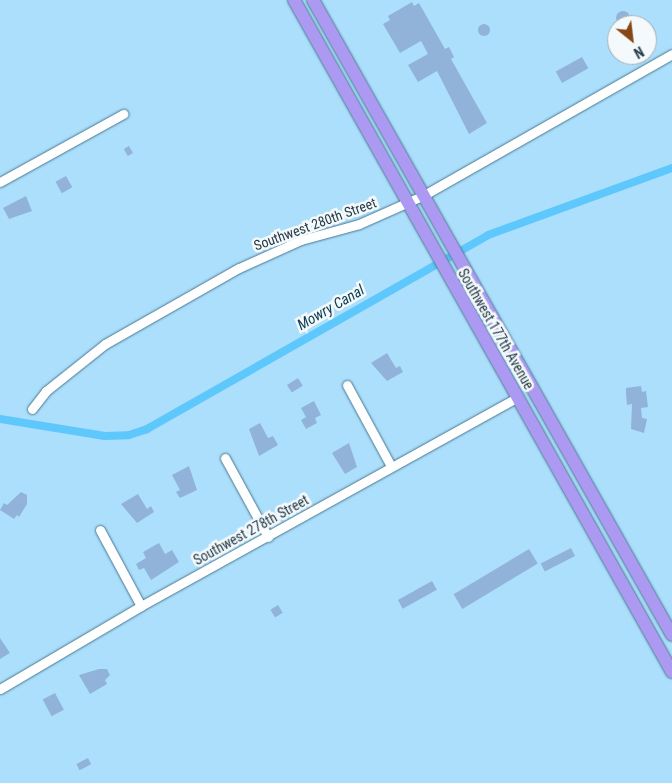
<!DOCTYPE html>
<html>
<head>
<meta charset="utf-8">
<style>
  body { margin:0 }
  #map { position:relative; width:672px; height:783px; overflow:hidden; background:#acdffc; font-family:"Roboto Condensed",sans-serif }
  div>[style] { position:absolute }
  .canal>* { height:8px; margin:-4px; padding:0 4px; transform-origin:4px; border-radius:4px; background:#5ec7fc }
  .building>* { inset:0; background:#92b3d9; transform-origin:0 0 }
  .round { border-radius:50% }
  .roads { filter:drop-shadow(0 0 1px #487891) drop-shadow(0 0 1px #487891) }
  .minor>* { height:9px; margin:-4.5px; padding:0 4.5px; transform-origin:4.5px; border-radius:4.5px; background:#fff }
  .highway>* { height:12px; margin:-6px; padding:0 6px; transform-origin:6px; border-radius:6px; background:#ac99f1 }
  span { translate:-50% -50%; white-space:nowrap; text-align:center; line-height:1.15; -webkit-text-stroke:5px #f4f9fc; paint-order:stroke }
  .street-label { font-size:14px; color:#273c47 }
  .water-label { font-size:15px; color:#0b3a4f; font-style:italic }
  .north { position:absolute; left:607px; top:15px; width:50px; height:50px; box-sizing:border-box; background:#f4f9fc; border:1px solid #a2adb4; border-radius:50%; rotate:151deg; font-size:14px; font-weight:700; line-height:20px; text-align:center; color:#273c47 }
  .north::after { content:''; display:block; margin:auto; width:18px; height:22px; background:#874613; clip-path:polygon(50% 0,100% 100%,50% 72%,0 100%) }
</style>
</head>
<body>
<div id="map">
  <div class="canal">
    <i style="left:0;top:419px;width:106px;rotate:9.2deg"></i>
    <i style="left:105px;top:436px;width:24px;rotate:-2deg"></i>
    <i style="left:129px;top:435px;width:19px;rotate:-18deg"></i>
    <i style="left:147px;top:429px;width:392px;rotate:-29.6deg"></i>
    <i style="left:488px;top:235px;width:196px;rotate:-20deg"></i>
  </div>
  <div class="building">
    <i style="clip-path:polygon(412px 2px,414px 6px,419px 3px,445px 49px,449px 47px,454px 57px,451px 59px,487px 123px,469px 134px,437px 71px,418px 82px,408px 65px,428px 54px,421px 41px,400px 53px,383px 24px,390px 20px,388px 16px)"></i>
    <i class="round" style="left:616px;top:11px;width:14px;height:14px"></i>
    <i class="round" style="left:478px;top:24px;width:12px;height:12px"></i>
    <i style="left:582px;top:57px;width:13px;height:30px;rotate:61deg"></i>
    <i style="left:129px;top:146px;width:8px;height:6px;rotate:60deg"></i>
    <i style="left:66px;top:176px;width:13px;height:12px;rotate:61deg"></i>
    <i style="clip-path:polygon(26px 196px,32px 211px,9px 219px,3px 208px)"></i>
    <i style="clip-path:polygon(387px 353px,396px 368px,400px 366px,403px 372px,387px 381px,371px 363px)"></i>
    <i style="left:298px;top:378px;width:9px;height:13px;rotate:58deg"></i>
    <i style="clip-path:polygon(641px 386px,642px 392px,646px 391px,648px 407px,641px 408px,642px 418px,647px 419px,644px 433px,631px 429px,632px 404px,627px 405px,626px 394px,626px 388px)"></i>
    <i style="clip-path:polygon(314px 401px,321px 415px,315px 418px,317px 423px,306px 429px,301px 420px,306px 417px,301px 408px)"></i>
    <i style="clip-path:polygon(260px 423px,268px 438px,273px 436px,278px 445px,259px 456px,249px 429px)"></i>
    <i style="clip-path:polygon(349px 443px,357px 467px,345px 474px,332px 453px)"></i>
    <i style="clip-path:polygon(189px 466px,197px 490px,180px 498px,176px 492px,180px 490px,172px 475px)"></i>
    <i style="clip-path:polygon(21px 492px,27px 495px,27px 504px,19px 517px,17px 515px,14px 519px,0 510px,4px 503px,7px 505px)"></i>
    <i style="clip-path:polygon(138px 494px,147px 509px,151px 506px,154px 512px,137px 523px,121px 504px)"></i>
    <i style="clip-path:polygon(159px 543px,165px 554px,172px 550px,179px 562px,151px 580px,144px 568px,139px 570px,136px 564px,146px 558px,143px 552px)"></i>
    <i style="left:571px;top:548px;width:9px;height:34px;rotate:63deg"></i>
    <i style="left:529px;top:549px;width:17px;height:88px;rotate:59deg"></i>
    <i style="left:432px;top:581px;width:10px;height:39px;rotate:61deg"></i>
    <i style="left:278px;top:605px;width:9px;height:9px;rotate:58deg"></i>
    <i style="clip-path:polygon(0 638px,10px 653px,0 659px)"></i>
    <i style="clip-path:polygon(99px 669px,107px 669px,110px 675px,105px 680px,107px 684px,90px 694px,79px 675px)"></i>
    <i style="left:55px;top:693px;width:19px;height:14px;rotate:62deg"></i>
    <i style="left:88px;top:758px;width:7px;height:13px;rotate:63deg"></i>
  </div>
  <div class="roads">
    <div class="minor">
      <i style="left:0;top:182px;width:141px;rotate:-28.9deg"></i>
      <i style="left:347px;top:385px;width:92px;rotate:61.5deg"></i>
      <i style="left:32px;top:409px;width:23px;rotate:-52deg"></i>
      <i style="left:46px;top:391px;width:75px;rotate:-38.5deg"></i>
      <i style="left:105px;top:344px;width:154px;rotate:-29.6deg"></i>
      <i style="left:239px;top:268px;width:68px;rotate:-24.3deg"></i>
      <i style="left:301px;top:240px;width:60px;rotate:-15.4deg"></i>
      <i style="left:359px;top:224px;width:71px;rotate:-24deg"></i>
      <i style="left:424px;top:195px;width:285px;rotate:-29.6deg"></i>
      <i style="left:225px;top:458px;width:90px;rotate:61.4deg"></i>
      <i style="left:100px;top:530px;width:86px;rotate:61.7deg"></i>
      <i style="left:0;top:689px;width:164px;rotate:-30.5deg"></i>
      <i style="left:141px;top:606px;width:431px;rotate:-29deg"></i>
    </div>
    <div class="highway">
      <i style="left:294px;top:0;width:771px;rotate:60.64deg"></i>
      <i style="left:313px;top:0;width:729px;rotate:60.52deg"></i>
    </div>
  </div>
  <div class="street-label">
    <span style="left:315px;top:224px;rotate:-20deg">Southwest 280th Street</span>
    <span style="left:496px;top:329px;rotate:60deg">Southwest 177th Avenue</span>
    <span style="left:251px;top:530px;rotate:-29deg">Southwest 278th Street</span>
  </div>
  <div class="water-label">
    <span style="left:331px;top:308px;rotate:-30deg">Mowry Canal</span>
  </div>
  <div class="north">N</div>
</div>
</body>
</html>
